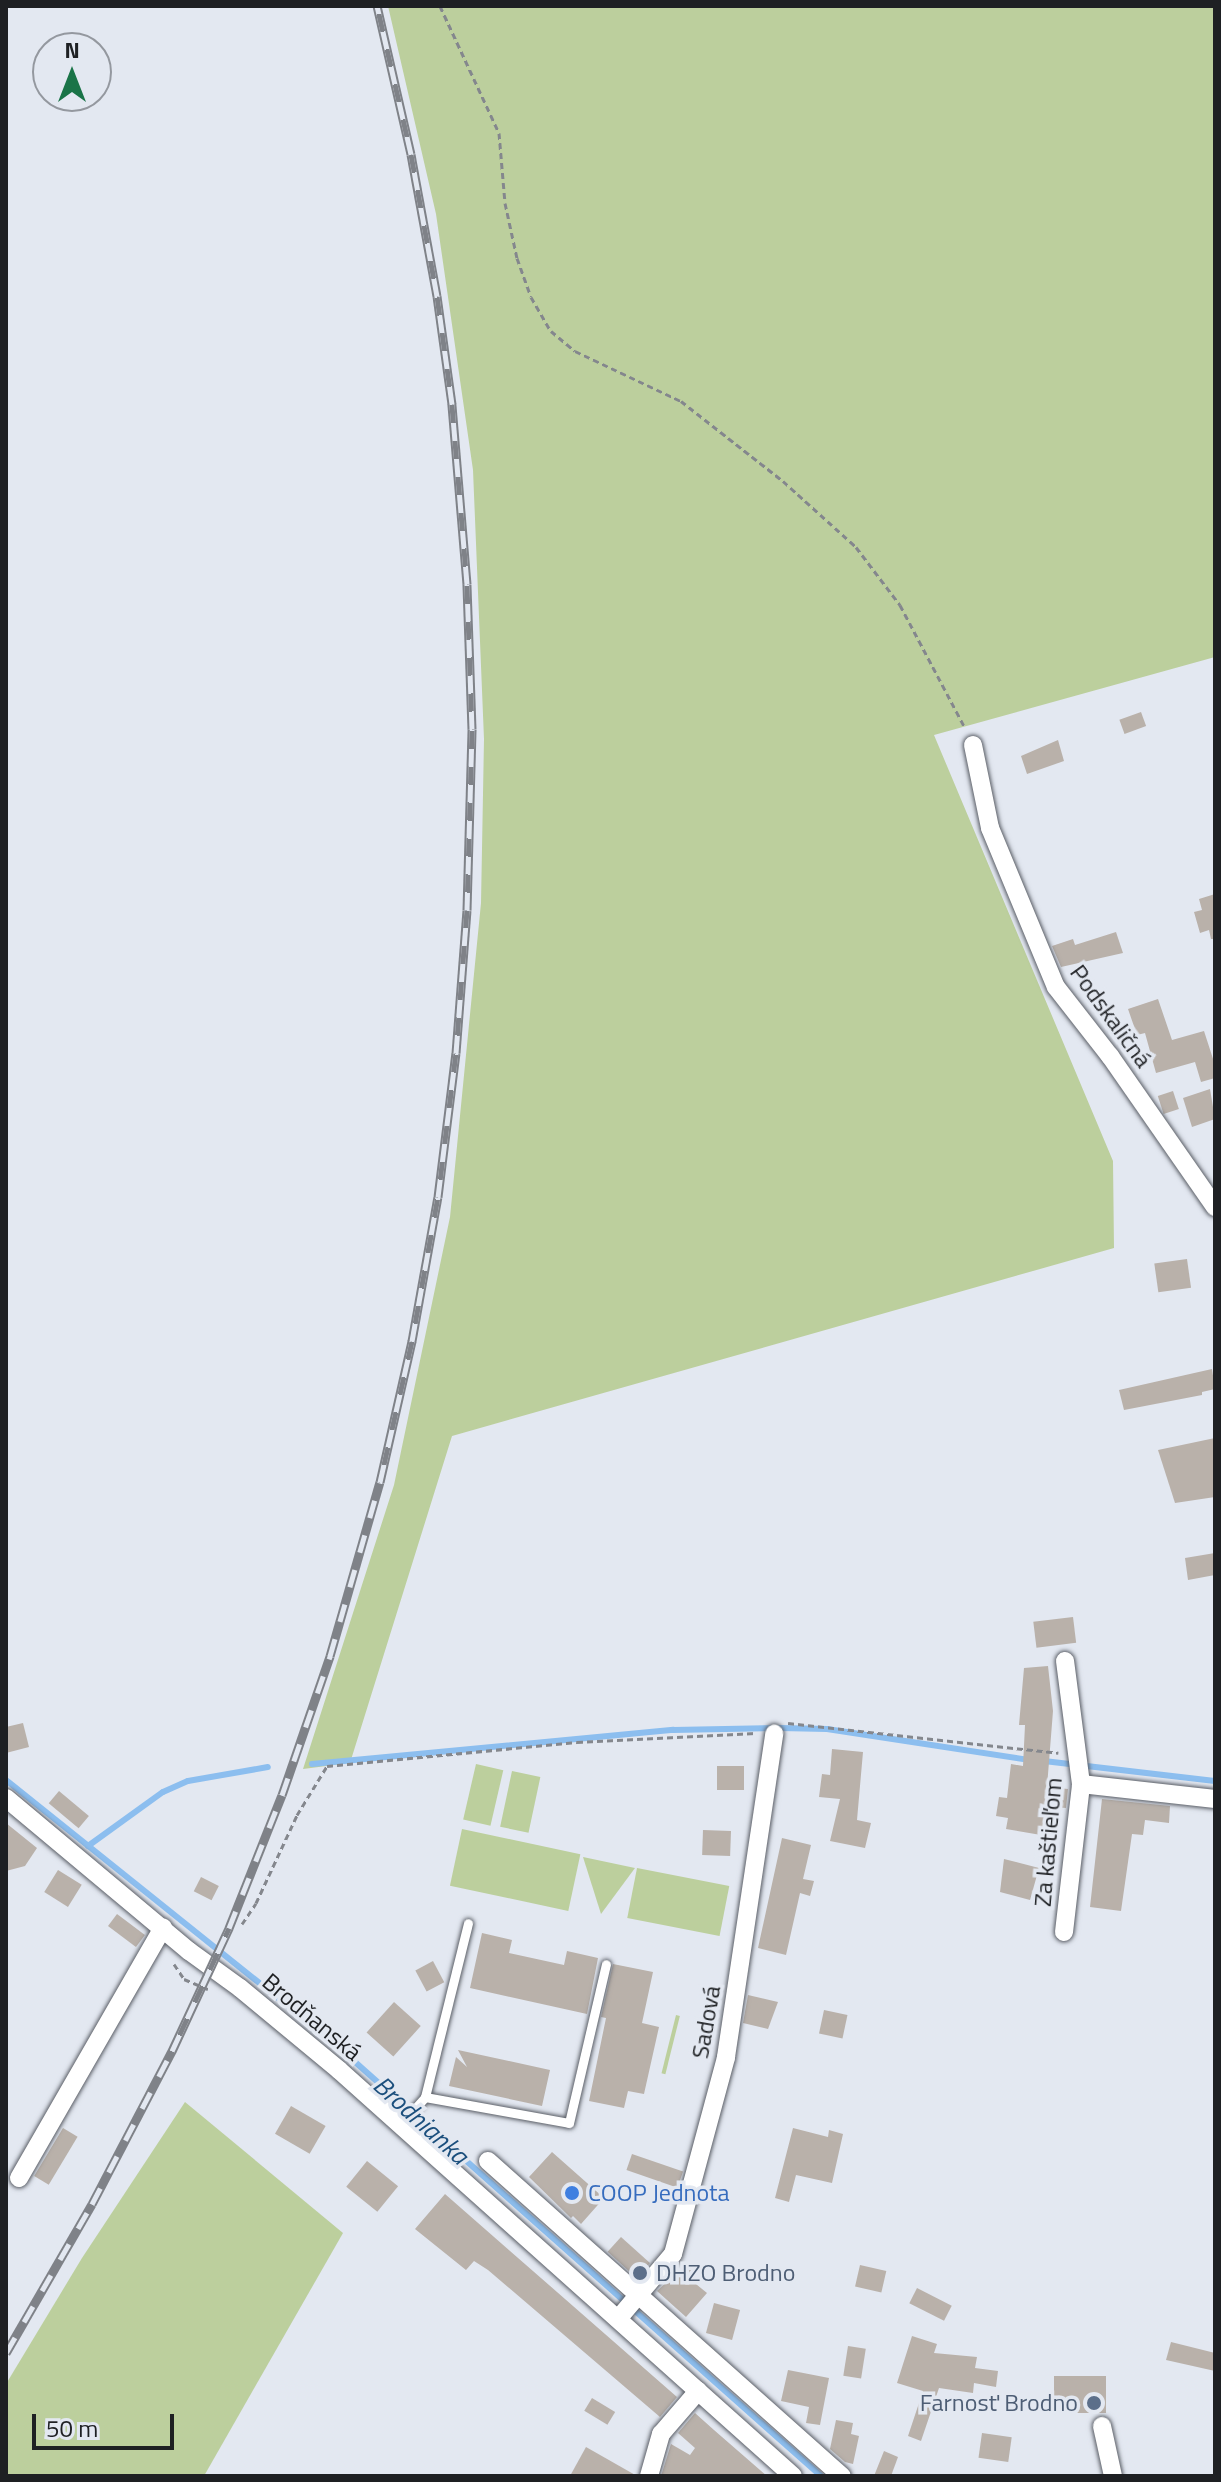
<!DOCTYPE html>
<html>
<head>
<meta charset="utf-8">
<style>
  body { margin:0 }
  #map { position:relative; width:1221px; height:2482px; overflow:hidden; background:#e3e8f1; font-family:"Titillium Web",sans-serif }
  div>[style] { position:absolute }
  .green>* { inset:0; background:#bccf9d; transform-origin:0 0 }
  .stream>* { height:6px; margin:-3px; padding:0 3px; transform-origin:3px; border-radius:3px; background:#8cbeef }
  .building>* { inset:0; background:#b9b1aa; transform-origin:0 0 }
  .path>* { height:3px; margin-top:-1.5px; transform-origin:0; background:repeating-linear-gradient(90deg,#84878d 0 6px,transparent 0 10px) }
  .roads { filter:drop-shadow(0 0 2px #5a5e66) drop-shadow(0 0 2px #5a5e66) }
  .service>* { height:9px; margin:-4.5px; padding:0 4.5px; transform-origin:4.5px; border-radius:4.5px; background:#fff }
  .minor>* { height:18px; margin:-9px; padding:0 9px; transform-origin:9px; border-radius:9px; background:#fff }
  .rail>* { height:9px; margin-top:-4.5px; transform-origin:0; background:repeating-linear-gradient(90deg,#e3e8f1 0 18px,#7f8288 0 36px); box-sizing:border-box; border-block:2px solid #7f8288 }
  .dots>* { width:22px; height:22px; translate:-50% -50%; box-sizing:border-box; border:4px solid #e3e8f1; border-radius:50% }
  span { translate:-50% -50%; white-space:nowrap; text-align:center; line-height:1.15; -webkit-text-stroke:7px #e3e8f1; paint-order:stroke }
  .street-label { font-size:24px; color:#1e2023 }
  .shop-label { font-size:24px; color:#366cbe }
  .left { translate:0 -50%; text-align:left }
  .service-label { font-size:24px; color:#4e5e75 }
  .right { translate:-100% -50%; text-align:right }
  .water-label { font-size:26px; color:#1b4f7d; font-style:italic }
  .frame { position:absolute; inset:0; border:8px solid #1e2023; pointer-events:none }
  .north { position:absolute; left:32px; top:32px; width:80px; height:80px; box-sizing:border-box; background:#e3e8f1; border:2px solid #94989f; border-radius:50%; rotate:0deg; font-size:22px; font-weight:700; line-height:32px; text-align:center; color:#1e2023 }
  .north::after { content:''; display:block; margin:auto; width:28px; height:36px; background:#1a7448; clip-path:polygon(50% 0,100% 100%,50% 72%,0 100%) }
  .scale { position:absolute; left:32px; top:2414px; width:142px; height:36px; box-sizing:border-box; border:4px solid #1e2023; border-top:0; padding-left:10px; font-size:24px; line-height:28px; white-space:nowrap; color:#1e2023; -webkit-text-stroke:6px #e3e8f1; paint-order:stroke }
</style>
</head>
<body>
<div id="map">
  <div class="green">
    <i style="clip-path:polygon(388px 6px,1215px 6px,1215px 657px,934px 735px,1113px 1161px,1114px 1248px,452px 1436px,350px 1763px,303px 1769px,394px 1485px,450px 1217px,481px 903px,484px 739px,473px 470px,436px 214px)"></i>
    <i style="left:476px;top:1764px;width:28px;height:57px;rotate:13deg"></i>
    <i style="left:512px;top:1771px;width:29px;height:57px;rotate:12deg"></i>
    <i style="left:462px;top:1829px;width:121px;height:58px;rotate:12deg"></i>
    <i style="clip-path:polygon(583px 1857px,635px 1868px,601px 1914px)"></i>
    <i style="left:637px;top:1868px;width:94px;height:51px;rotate:11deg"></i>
    <i style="left:676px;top:2015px;width:4px;height:60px;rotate:14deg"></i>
    <i style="clip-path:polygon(185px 2102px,343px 2233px,204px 2476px,6px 2476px,6px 2384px,82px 2258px)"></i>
  </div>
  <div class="stream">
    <i style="left:1044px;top:1761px;width:172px;rotate:6.7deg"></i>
    <i style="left:312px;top:1764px;width:363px;rotate:-5.4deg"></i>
    <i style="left:673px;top:1730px;width:107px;rotate:-1.1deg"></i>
    <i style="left:780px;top:1728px;width:47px;rotate:1.2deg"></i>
    <i style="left:827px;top:1729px;width:204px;rotate:8.7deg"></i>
    <i style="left:6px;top:1780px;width:411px;rotate:38.7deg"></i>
    <i style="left:327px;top:2037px;width:661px;rotate:41.63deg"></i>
    <i style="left:88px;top:1846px;width:92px;rotate:-35.8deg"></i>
    <i style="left:163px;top:1792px;width:27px;rotate:-24deg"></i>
    <i style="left:188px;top:1781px;width:81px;rotate:-9.9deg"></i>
  </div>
  <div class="building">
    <i style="left:1141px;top:712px;width:15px;height:23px;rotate:70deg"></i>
    <i style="clip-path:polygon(1058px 740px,1064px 761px,1027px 774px,1021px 756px)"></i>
    <i style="clip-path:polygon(1215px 894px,1215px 939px,1211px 939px,1209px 930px,1200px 933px,1194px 912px,1202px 910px,1199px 899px)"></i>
    <i style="clip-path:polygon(1116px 932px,1123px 953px,1061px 967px,1052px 946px,1073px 939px,1075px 945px)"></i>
    <i style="clip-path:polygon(1158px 999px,1172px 1040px,1204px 1031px,1215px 1065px,1215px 1078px,1201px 1082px,1195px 1062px,1156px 1073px,1145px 1033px,1137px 1035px,1128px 1009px)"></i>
    <i style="clip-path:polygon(1210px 1089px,1215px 1119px,1192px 1127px,1183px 1098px)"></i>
    <i style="left:1173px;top:1091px;width:19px;height:16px;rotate:72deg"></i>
    <i style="left:1187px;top:1259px;width:29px;height:33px;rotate:82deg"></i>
    <i style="clip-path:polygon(1212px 1369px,1215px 1389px,1202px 1392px,1202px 1395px,1124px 1410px,1119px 1390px)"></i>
    <i style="clip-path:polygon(1215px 1438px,1215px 1497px,1175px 1503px,1158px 1450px)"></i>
    <i style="clip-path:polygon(1215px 1553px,1215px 1575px,1188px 1580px,1185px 1558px)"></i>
    <i style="left:1073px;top:1617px;width:26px;height:40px;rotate:83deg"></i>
    <i style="clip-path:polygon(1048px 1666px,1053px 1711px,1047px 1787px,1068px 1789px,1066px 1808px,1046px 1806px,1041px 1835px,1006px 1829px,1008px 1818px,996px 1816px,999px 1797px,1007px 1798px,1011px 1764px,1023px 1766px,1025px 1725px,1019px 1725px,1024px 1668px)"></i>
    <i style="clip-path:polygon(23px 1723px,29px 1747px,6px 1753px,6px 1727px)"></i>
    <i style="clip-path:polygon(832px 1749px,863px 1752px,857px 1820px,871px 1823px,865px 1848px,830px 1841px,840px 1799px,819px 1797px,822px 1774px,830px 1775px)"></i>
    <i style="left:717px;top:1766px;width:27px;height:24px"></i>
    <i style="left:59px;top:1791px;width:39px;height:16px;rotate:40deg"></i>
    <i style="clip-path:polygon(1102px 1799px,1170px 1806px,1169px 1823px,1145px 1820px,1143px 1835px,1132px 1834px,1121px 1911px,1090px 1907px)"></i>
    <i style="clip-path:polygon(6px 1823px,37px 1848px,25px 1866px,6px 1871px)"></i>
    <i style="left:703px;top:1830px;width:28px;height:25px;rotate:2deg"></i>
    <i style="clip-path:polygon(782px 1838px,811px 1845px,803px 1879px,814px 1881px,810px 1896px,800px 1893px,786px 1955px,758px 1948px)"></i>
    <i style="clip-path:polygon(1004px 1859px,1039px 1868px,1030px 1900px,1000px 1892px)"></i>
    <i style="left:58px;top:1870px;width:28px;height:26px;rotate:32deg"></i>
    <i style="left:201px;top:1877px;width:20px;height:16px;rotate:27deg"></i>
    <i style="left:117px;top:1914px;width:35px;height:15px;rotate:37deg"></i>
    <i style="clip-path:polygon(482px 1933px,512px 1940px,509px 1953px,564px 1965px,567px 1951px,598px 1958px,587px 2014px,470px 1988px)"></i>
    <i style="left:433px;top:1961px;width:24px;height:20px;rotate:62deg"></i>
    <i style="clip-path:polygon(613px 1964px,653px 1972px,642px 2023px,659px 2027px,644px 2094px,628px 2091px,624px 2108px,589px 2101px,606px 2018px,601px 2017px)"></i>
    <i style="clip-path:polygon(748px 1995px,778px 2002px,768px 2029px,743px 2023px)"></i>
    <i style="left:394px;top:2002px;width:36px;height:41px;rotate:42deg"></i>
    <i style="left:824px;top:2010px;width:24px;height:24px;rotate:12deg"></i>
    <i style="clip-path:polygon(458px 2050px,550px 2070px,542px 2106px,449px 2086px,456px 2057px,467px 2067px)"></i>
    <i style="left:291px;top:2106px;width:40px;height:32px;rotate:30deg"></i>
    <i style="left:63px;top:2128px;width:17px;height:56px;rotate:31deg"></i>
    <i style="clip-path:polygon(793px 2128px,828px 2137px,829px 2130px,843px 2134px,832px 2183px,796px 2175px,789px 2202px,775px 2198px)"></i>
    <i style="clip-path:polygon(552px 2152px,604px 2198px,581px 2224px,573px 2216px,571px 2218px,529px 2177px)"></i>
    <i style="left:632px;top:2154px;width:54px;height:17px;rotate:19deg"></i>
    <i style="left:367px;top:2161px;width:40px;height:33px;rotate:39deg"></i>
    <i style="clip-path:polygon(445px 2194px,677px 2397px,660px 2417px,488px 2270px,474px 2261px,466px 2270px,415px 2229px)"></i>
    <i style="left:621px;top:2237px;width:39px;height:20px;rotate:42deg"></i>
    <i style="clip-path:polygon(686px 2264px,696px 2274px,691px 2280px,707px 2293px,686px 2317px,657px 2291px)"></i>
    <i style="left:860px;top:2265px;width:27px;height:22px;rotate:13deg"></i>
    <i style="left:917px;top:2288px;width:39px;height:17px;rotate:27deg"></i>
    <i style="left:714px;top:2303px;width:27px;height:31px;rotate:15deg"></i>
    <i style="clip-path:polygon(912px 2336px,937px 2344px,934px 2353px,977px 2357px,975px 2368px,998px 2371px,996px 2387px,974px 2383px,973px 2393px,939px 2388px,921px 2441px,908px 2436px,923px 2391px,897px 2383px)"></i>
    <i style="clip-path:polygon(1171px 2342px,1215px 2353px,1215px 2371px,1166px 2360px)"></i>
    <i style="left:848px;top:2346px;width:18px;height:30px;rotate:9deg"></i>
    <i style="clip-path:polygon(788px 2370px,829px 2378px,820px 2425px,806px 2423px,809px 2407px,781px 2401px)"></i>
    <i style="left:1054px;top:2376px;width:52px;height:37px"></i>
    <i style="left:592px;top:2398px;width:27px;height:15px;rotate:31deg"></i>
    <i style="clip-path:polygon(695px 2413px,714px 2430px,767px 2476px,661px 2476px,671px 2444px,690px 2455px,695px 2448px,678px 2433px)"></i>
    <i style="clip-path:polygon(836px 2420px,853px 2423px,851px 2434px,859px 2436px,853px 2464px,845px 2462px,830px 2449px)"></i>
    <i style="left:982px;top:2433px;width:30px;height:25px;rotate:8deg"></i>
    <i style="clip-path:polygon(586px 2447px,637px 2476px,570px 2476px)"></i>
    <i style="clip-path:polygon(884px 2451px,898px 2457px,891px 2476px,874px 2476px)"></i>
  </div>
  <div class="path">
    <i style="left:440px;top:6px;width:140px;rotate:65.1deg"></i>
    <i style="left:499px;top:133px;width:70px;rotate:85.1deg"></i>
    <i style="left:505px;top:203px;width:56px;rotate:77.7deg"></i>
    <i style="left:517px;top:258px;width:41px;rotate:70.3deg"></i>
    <i style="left:531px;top:297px;width:39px;rotate:60deg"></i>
    <i style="left:551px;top:331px;width:31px;rotate:40deg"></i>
    <i style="left:575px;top:351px;width:117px;rotate:25.3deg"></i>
    <i style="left:681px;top:401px;width:130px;rotate:38.1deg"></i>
    <i style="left:783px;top:481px;width:98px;rotate:42.1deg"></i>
    <i style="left:856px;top:547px;width:73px;rotate:52.8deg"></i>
    <i style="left:900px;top:605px;width:139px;rotate:62.1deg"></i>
    <i style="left:788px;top:1723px;width:272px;rotate:6.3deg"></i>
    <i style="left:242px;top:1924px;width:25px;rotate:-56deg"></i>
    <i style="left:256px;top:1903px;width:97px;rotate:-65deg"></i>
    <i style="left:297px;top:1815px;width:57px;rotate:-58.5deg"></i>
    <i style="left:327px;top:1766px;width:251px;rotate:-5.5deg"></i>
    <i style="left:577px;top:1742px;width:179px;rotate:-2.9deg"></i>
    <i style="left:174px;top:1964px;width:18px;rotate:56deg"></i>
    <i style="left:184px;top:1979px;width:26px;rotate:23deg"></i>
  </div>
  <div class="roads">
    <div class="service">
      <i style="left:425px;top:2097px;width:146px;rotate:10.2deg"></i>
      <i style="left:569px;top:2123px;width:163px;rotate:-76.9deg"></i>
      <i style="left:400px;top:2125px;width:38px;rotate:-48deg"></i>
      <i style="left:425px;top:2097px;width:179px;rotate:-76.1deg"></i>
    </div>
    <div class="minor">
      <i style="left:973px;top:745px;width:85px;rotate:78.4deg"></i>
      <i style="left:990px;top:828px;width:172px;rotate:67.5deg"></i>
      <i style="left:1056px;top:987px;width:88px;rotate:52deg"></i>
      <i style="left:1110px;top:1056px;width:184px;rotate:55.2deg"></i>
      <i style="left:1081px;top:1784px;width:135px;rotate:6.4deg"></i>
      <i style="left:6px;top:1798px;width:239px;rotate:39.9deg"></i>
      <i style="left:189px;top:1951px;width:63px;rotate:36deg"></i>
      <i style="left:240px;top:1988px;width:129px;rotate:39.6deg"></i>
      <i style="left:339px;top:2070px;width:609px;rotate:41.81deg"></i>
      <i style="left:1064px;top:1932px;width:149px;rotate:-83.4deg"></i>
      <i style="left:1081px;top:1784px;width:124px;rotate:-97.4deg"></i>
      <i style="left:488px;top:2161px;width:474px;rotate:41.7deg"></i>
      <i style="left:19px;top:2178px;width:289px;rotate:-60.1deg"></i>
      <i style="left:618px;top:2319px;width:85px;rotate:-49.8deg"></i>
      <i style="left:673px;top:2254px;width:204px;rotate:-74.9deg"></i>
      <i style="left:726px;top:2057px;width:327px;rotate:-81.5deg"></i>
      <i style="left:1102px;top:2426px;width:51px;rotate:77.6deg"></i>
      <i style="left:649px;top:2476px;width:44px;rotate:-74.1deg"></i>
      <i style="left:661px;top:2434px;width:57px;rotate:-49.3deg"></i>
    </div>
  </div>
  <div class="rail">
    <i style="left:6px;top:2353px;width:172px;rotate:-60deg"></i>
    <i style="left:92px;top:2204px;width:173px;rotate:-62.4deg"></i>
    <i style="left:172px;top:2051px;width:136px;rotate:-65.1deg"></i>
    <i style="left:229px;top:1928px;width:143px;rotate:-68.3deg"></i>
    <i style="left:282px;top:1795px;width:147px;rotate:-70.9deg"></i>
    <i style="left:330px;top:1656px;width:181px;rotate:-74deg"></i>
    <i style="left:380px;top:1482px;width:145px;rotate:-77.2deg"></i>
    <i style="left:412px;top:1341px;width:146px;rotate:-79.8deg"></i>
    <i style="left:438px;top:1197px;width:145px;rotate:-82.9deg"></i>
    <i style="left:456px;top:1053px;width:143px;rotate:-85.6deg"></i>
    <i style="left:467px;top:910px;width:181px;rotate:-88.4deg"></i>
    <i style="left:472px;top:729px;width:145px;rotate:-92deg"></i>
    <i style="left:467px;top:584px;width:181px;rotate:-94.8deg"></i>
    <i style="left:452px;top:404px;width:109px;rotate:-97.9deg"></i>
    <i style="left:437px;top:296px;width:144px;rotate:-100.4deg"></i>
    <i style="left:411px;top:154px;width:152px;rotate:-102.9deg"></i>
  </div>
  <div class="dots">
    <i style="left:572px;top:2193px;background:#3f7fe0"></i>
    <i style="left:640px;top:2273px;background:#5c6f8a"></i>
    <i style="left:1094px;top:2403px;background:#5c6f8a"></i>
  </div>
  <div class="street-label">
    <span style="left:1111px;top:1016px;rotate:54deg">Podskaličná</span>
    <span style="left:1048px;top:1842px;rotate:-85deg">Za kaštieľom</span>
    <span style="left:312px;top:2017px;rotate:40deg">Brodňanská</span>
    <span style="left:706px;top:2022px;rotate:-80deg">Sadová</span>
  </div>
  <div class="shop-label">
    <span class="left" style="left:588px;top:2193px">COOP Jednota</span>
  </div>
  <div class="service-label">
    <span class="left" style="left:656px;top:2273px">DHZO Brodno</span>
    <span class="right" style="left:1078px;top:2403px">Farnosť Brodno</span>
  </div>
  <div class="water-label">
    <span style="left:421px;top:2120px;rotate:42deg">Brodnianka</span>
  </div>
  <div class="frame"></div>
  <div class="north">N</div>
  <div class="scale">50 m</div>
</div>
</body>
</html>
